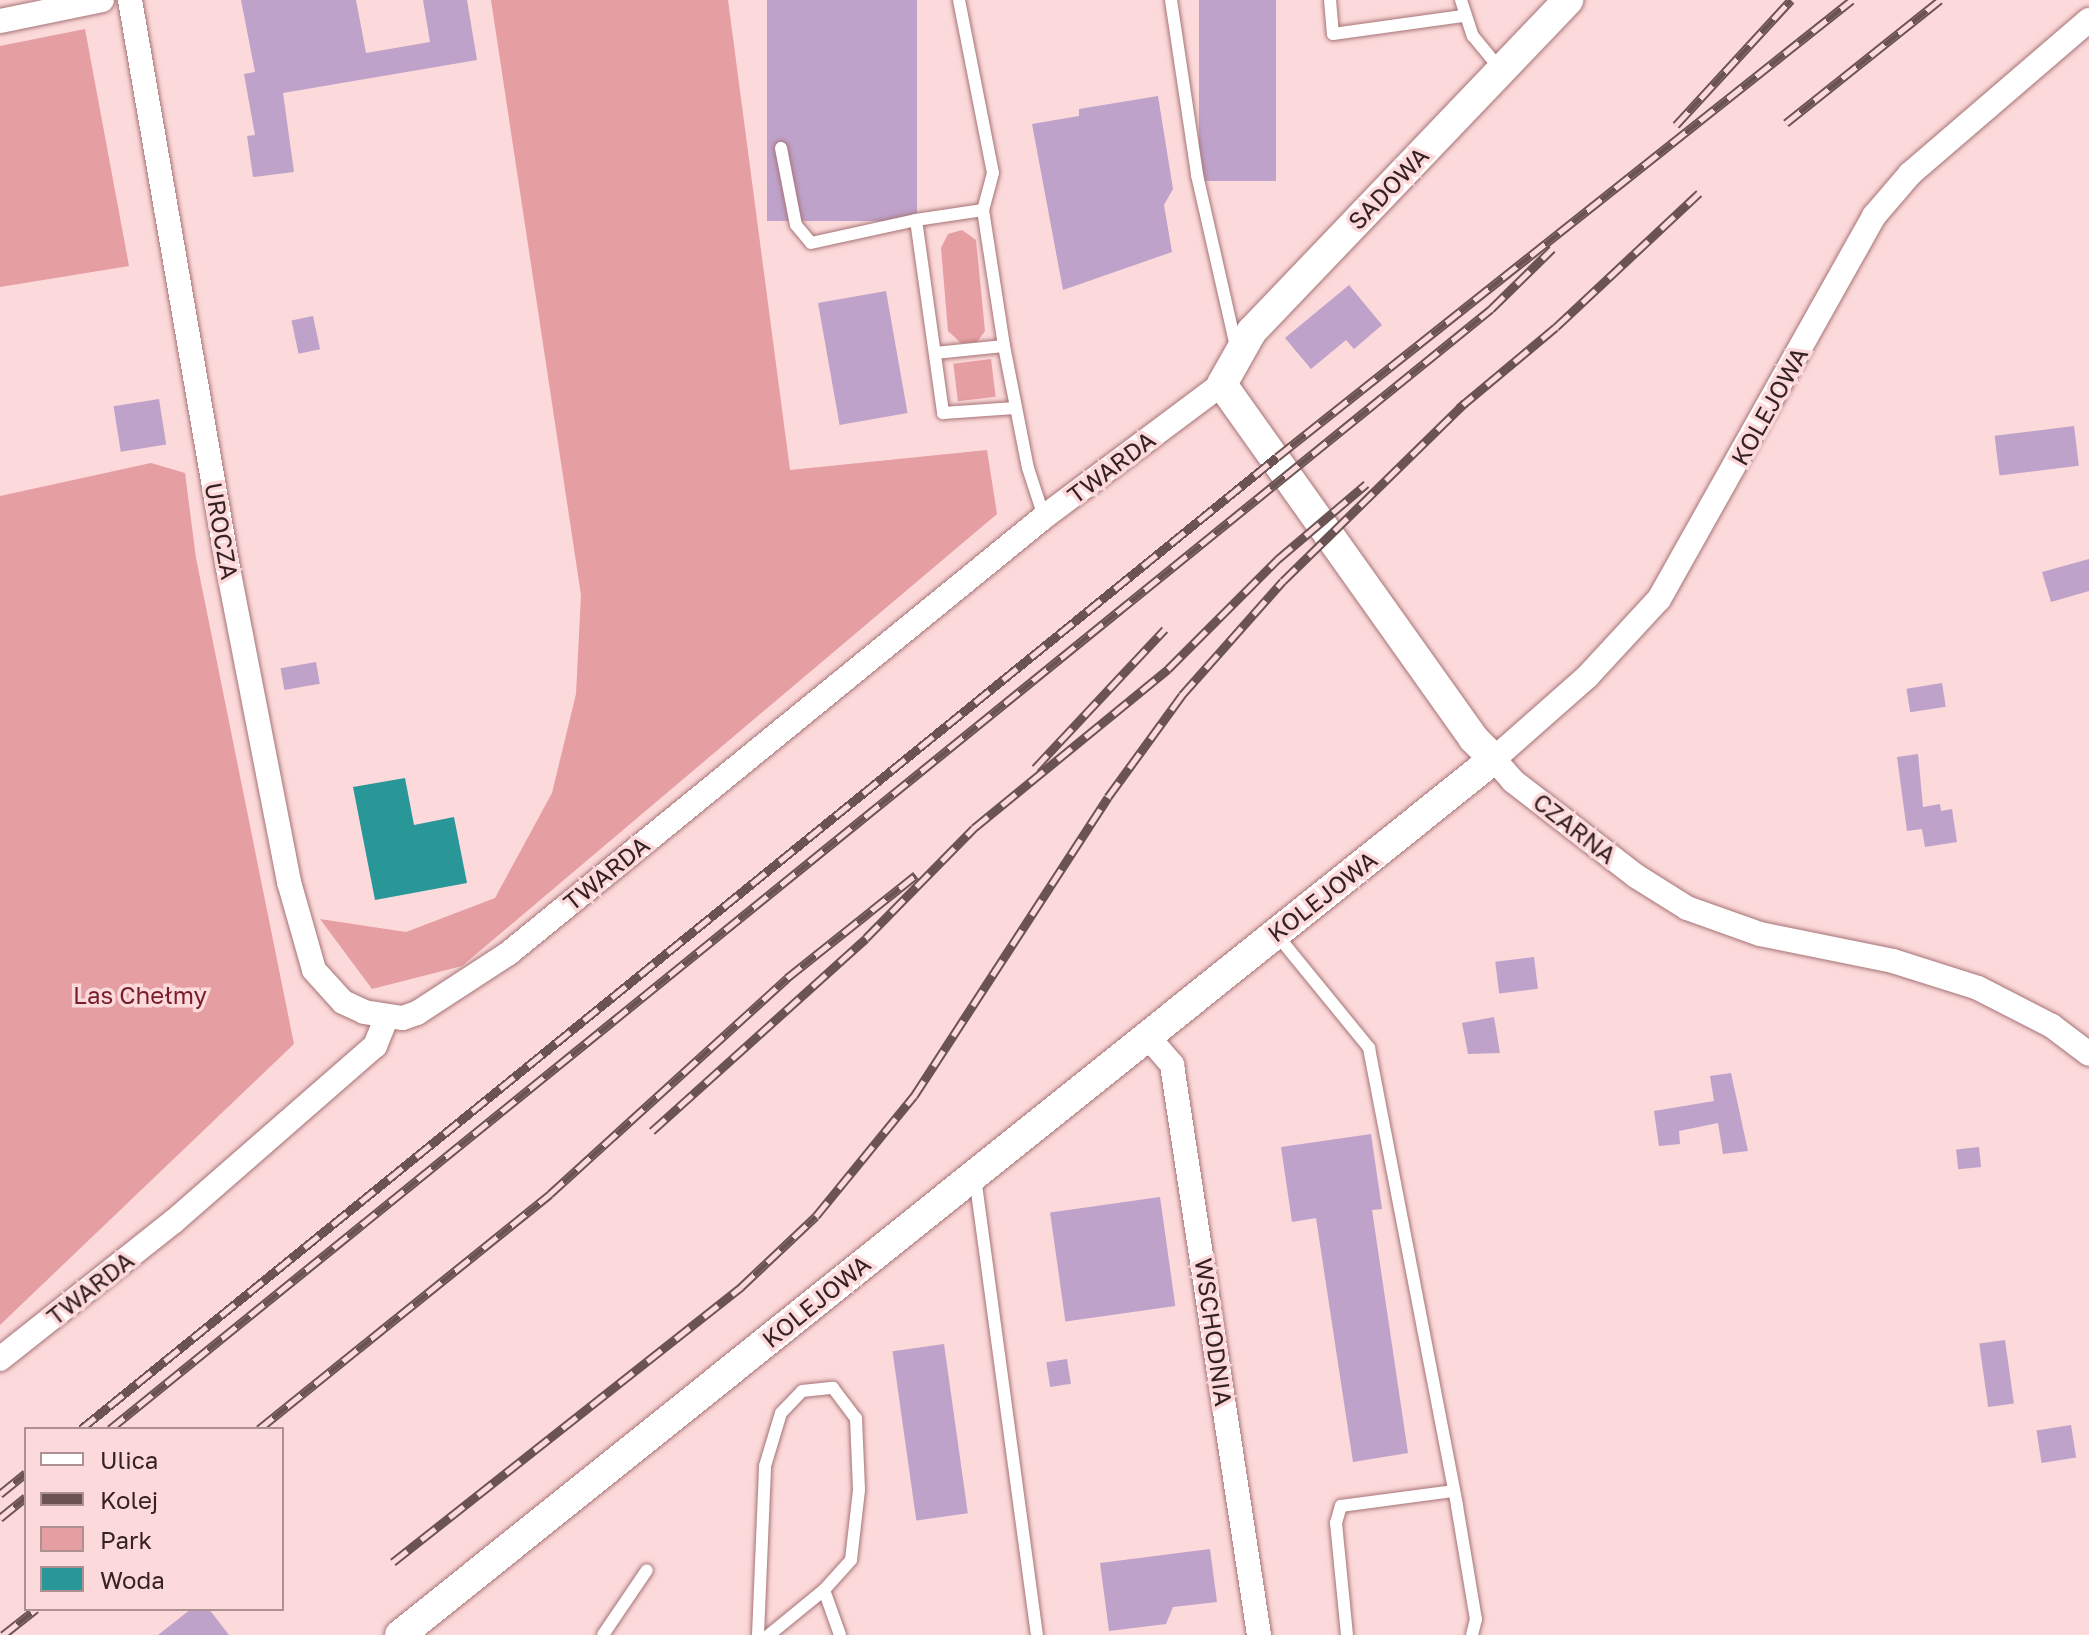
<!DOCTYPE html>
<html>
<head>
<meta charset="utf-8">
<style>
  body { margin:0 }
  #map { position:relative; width:2089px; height:1635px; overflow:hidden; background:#fcd9da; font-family:"Golos Text",sans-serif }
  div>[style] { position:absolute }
  .green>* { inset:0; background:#e59ea1; transform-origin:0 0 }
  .water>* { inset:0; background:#299697 }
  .building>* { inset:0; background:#bea2ca; transform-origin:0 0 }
  .roads { filter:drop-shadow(0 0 2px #a67376) drop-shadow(0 0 2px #a67376) }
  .service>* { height:12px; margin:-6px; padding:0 6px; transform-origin:6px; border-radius:6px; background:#fff }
  .minor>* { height:24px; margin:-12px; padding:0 12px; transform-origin:12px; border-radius:12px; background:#fff }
  .tertiary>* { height:30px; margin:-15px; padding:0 15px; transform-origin:15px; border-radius:15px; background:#fff }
  .rail>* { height:9px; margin-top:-4.5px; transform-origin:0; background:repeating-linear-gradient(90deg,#fcd9da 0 18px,#6b5253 0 36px); box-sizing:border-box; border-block:2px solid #6b5253 }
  span { translate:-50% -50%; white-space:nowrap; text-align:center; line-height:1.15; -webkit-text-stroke:7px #fcd9da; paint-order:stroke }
  .street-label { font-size:24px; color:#372223 }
  .park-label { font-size:24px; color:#781d2d }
  .legend { position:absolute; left:24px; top:1427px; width:260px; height:184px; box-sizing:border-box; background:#fcd9da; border:2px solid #ad9091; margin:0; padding:10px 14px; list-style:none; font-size:24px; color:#372223 }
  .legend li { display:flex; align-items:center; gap:16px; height:40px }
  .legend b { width:40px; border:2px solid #ad9091 }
</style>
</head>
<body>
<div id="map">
  <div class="green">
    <i style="clip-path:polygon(491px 0,728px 0,790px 470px,987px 450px,997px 514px,462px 966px,372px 989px,320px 919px,406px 932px,495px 898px,552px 793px,576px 694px,581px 595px)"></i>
    <i style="clip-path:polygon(85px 29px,129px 266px,0 287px,0 46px)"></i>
    <i style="clip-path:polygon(962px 230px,976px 240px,985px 331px,977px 342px,961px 343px,948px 331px,941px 248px,948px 234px)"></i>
    <i style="left:991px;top:359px;width:38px;height:38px;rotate:83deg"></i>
    <i style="clip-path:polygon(151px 463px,185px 473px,196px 558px,294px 1044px,0 1325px,0 496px)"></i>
  </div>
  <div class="water">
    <i style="clip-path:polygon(405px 778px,414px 825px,454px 817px,467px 883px,375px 900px,353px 787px)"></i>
  </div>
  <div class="building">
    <i style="clip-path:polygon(241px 0,356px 0,366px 53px,430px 42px,423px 0,467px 0,477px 60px,283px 93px,294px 172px,253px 177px,247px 136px,255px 135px,244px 74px,255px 72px)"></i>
    <i style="left:767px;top:0;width:150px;height:221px"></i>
    <i style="left:1199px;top:0;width:77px;height:181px"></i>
    <i style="clip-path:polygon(1158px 96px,1173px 189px,1164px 205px,1172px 252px,1063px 290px,1032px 124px,1079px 116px,1079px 109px)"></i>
    <i style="clip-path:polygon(1349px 285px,1382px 325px,1354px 349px,1346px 340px,1311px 369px,1285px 338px)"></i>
    <i style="left:886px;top:291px;width:124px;height:69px;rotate:80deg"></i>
    <i style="left:313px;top:316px;width:34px;height:22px;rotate:78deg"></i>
    <i style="left:159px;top:399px;width:46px;height:46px;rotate:81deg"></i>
    <i style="left:2074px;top:426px;width:40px;height:80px;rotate:83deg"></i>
    <i style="clip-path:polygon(2089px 559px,2089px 591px,2051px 602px,2042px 572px)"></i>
    <i style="left:316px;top:662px;width:22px;height:36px;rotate:80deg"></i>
    <i style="left:1942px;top:683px;width:24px;height:36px;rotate:81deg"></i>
    <i style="clip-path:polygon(1918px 754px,1923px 807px,1940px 804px,1941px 811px,1952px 809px,1957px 842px,1925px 847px,1922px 829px,1907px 831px,1897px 757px)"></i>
    <i style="left:1534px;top:957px;width:32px;height:39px;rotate:83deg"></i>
    <i style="clip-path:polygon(1494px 1017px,1500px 1053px,1468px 1054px,1462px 1023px)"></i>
    <i style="clip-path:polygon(1731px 1073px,1748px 1151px,1723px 1154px,1718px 1123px,1679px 1131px,1680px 1144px,1659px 1146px,1654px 1111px,1714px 1101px,1710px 1076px)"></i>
    <i style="clip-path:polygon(1371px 1134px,1382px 1209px,1372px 1210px,1408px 1453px,1353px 1462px,1316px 1218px,1292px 1222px,1281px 1147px)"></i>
    <i style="left:1979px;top:1147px;width:20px;height:23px;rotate:84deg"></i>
    <i style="left:1160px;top:1197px;width:110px;height:111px;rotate:82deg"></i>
    <i style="left:2005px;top:1340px;width:64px;height:26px;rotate:82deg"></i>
    <i style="left:944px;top:1344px;width:171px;height:52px;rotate:82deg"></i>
    <i style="left:1067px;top:1359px;width:25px;height:21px;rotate:81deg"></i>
    <i style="left:2071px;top:1425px;width:33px;height:35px;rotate:81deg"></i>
    <i style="clip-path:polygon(1210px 1549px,1217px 1602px,1173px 1607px,1166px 1624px,1109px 1631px,1100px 1563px)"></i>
    <i style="clip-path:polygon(191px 1609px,209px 1609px,229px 1635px,158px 1635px)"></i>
  </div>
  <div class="roads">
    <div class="service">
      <i style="left:959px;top:0;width:176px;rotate:78.9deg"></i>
      <i style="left:993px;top:173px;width:38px;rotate:105deg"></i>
      <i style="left:983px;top:210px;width:138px;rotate:81.2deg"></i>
      <i style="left:1004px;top:346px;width:124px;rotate:78.9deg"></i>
      <i style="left:1028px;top:468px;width:52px;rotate:71.9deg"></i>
      <i style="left:1171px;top:0;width:177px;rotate:81.5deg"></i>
      <i style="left:1197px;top:175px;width:176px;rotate:77.2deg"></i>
      <i style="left:1330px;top:0;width:34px;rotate:85deg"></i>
      <i style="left:1333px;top:34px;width:131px;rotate:-7.9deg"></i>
      <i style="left:1461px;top:0;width:38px;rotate:72deg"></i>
      <i style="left:1473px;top:36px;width:44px;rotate:50.5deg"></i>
      <i style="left:781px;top:148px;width:78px;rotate:79deg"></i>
      <i style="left:796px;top:225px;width:23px;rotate:50deg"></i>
      <i style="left:811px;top:243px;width:107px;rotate:-12.4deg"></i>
      <i style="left:983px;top:210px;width:68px;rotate:171.5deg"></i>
      <i style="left:916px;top:220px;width:195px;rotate:82deg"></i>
      <i style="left:943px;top:413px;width:72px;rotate:-4deg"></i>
      <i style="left:935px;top:353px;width:69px;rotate:-5.8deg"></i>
      <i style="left:1277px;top:935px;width:146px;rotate:50.8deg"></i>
      <i style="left:1369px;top:1048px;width:466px;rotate:79.1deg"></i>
      <i style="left:1457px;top:1506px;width:115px;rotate:80.5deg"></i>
      <i style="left:1476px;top:1619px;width:16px;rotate:104deg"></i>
      <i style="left:975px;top:1177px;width:462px;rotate:82.3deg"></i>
      <i style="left:824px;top:1590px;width:48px;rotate:70.4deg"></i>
      <i style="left:603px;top:1635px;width:78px;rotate:-55.9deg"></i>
      <i style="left:758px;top:1635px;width:169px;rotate:-87.6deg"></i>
      <i style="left:765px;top:1466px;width:55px;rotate:-73.2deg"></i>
      <i style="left:781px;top:1413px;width:30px;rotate:-46deg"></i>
      <i style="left:802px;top:1391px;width:31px;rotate:-6deg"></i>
      <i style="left:833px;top:1388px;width:38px;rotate:53deg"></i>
      <i style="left:856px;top:1418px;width:72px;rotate:87.6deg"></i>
      <i style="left:859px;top:1490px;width:70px;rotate:96.5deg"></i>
      <i style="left:851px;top:1560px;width:40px;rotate:132deg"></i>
      <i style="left:824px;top:1590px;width:71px;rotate:140.7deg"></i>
      <i style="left:1347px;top:1635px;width:113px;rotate:-95.6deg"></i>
      <i style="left:1336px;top:1523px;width:18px;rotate:-74deg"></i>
      <i style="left:1341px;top:1506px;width:114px;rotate:-7.6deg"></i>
    </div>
    <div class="minor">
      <i style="left:130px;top:0;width:576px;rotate:80.21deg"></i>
      <i style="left:228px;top:568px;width:320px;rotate:79deg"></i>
      <i style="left:289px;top:882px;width:91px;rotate:74.1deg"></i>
      <i style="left:314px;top:970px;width:43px;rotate:47.8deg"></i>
      <i style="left:343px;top:1002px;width:23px;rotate:25deg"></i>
      <i style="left:364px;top:1012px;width:39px;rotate:9deg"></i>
      <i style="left:403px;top:1018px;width:15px;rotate:-20deg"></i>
      <i style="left:417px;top:1013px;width:110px;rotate:-33.1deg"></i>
      <i style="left:509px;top:953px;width:690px;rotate:-39.18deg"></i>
      <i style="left:1044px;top:517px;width:222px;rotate:-36.8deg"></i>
      <i style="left:2089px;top:20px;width:236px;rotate:139.3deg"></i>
      <i style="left:1910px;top:174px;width:55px;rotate:130.6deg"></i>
      <i style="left:1874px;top:216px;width:439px;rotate:119.3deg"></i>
      <i style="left:1659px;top:599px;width:105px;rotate:132.7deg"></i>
      <i style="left:1588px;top:676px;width:125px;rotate:138.6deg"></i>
      <i style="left:1494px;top:759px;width:29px;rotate:49deg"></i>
      <i style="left:1513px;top:781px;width:155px;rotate:37.7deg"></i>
      <i style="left:1636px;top:876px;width:60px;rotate:32.1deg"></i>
      <i style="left:1687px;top:908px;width:77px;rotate:19.6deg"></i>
      <i style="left:1760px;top:934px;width:136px;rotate:11.5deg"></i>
      <i style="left:1893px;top:961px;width:89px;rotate:17.6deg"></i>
      <i style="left:1978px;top:988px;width:83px;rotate:27.2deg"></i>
      <i style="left:2052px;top:1026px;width:46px;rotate:37.1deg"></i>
      <i style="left:0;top:21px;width:104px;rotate:-11.6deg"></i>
      <i style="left:1148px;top:1037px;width:37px;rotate:49deg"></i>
      <i style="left:1172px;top:1065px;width:577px;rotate:81.32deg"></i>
      <i style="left:0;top:1359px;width:221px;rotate:-38.4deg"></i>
      <i style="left:173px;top:1222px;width:268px;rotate:-41.1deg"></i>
      <i style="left:375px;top:1046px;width:31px;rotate:-68deg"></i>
    </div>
    <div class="tertiary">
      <i style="left:400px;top:1635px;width:1402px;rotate:-38.69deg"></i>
      <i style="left:1494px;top:759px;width:28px;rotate:-135deg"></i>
      <i style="left:1474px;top:739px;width:435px;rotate:-125.4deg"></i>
      <i style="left:1222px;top:384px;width:61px;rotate:-60.5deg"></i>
      <i style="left:1252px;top:331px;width:458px;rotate:-46.3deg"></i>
    </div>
  </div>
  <div class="rail">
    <i style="left:1786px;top:123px;width:197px;rotate:-38.6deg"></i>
    <i style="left:1676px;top:125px;width:170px;rotate:-47.4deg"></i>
    <i style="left:1459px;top:408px;width:126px;rotate:-39.9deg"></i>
    <i style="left:1556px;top:327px;width:196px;rotate:-43.1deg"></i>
    <i style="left:1035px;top:768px;width:190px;rotate:-46.9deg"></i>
    <i style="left:652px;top:1131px;width:288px;rotate:-42deg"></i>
    <i style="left:866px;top:938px;width:154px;rotate:-45.5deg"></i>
    <i style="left:974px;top:828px;width:251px;rotate:-39.3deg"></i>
    <i style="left:1168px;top:669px;width:156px;rotate:-45deg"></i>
    <i style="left:1278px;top:559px;width:116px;rotate:-40.4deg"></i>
    <i style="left:81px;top:1429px;width:1541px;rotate:-39.1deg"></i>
    <i style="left:1277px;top:457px;width:734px;rotate:-38.48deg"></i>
    <i style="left:110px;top:1429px;width:1778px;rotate:-39.04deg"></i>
    <i style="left:1491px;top:309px;width:86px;rotate:-44.5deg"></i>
    <i style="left:259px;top:1429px;width:374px;rotate:-38.9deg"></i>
    <i style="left:550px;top:1194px;width:321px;rotate:-42.3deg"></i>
    <i style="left:787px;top:978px;width:165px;rotate:-38.6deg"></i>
    <i style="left:0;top:1494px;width:33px;rotate:-39deg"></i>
    <i style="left:0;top:1518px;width:33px;rotate:-39deg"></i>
    <i style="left:393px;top:1562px;width:444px;rotate:-38.3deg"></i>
    <i style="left:741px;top:1287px;width:103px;rotate:-43.4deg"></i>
    <i style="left:816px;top:1216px;width:155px;rotate:-50.8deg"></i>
    <i style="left:914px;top:1096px;width:356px;rotate:-57deg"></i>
    <i style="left:1108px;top:797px;width:126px;rotate:-54deg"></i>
    <i style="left:1182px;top:695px;width:152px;rotate:-48.5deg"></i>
    <i style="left:1283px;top:581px;width:255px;rotate:-44.4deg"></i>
    <i style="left:3px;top:1635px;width:42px;rotate:-38.2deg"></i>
  </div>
  <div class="street-label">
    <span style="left:1388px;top:188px;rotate:-46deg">SADOWA</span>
    <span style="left:1769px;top:406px;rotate:-61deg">KOLEJOWA</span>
    <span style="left:1111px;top:467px;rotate:-37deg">TWARDA</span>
    <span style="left:222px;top:531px;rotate:80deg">UROCZA</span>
    <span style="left:1575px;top:828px;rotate:38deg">CZARNA</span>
    <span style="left:606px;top:873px;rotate:-39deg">TWARDA</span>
    <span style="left:1322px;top:896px;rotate:-38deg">KOLEJOWA</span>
    <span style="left:90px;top:1288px;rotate:-38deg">TWARDA</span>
    <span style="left:816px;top:1301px;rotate:-39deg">KOLEJOWA</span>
    <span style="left:1214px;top:1332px;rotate:82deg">WSCHODNIA</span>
  </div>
  <div class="park-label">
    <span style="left:140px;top:995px">Las Chełmy</span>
  </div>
  <ul class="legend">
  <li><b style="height:10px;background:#fff"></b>Ulica</li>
  <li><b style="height:10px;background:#6b5253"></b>Kolej</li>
  <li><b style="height:22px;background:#e59ea1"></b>Park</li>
  <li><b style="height:22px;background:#299697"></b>Woda</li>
  </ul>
</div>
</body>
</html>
